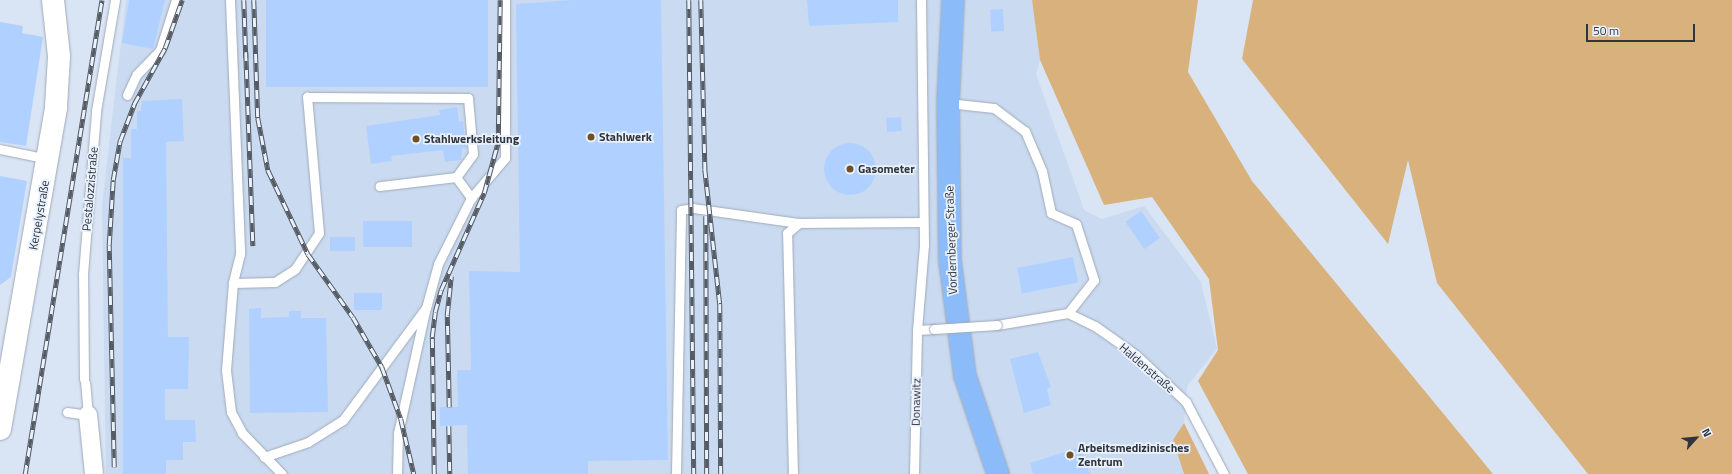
<!DOCTYPE html>
<html>
<head>
<meta charset="utf-8">
<style>
  body { margin:0 }
  #map { position:relative; width:1732px; height:474px; overflow:hidden; background:#d9e4f4; font-family:"Titillium Web",sans-serif }
  div>[style] { position:absolute }
  .built>* { inset:0; background:#cadaf0 }
  .green>* { inset:0; background:#d9b17c }
  .building>* { inset:0; background:#b0d1ff; transform-origin:0 0 }
  .round { border-radius:50% }
  .roads { filter:drop-shadow(0 0 1px #9faab9) drop-shadow(0 0 1px #9faab9) }
  .service>* { height:9px; margin:-4.5px; padding:0 4.5px; transform-origin:4.5px; border-radius:4.5px; background:#fff }
  .minor>* { height:18px; margin:-9px; padding:0 9px; transform-origin:9px; border-radius:9px; background:#fff }
  .secondary>* { height:22px; margin:-11px; padding:0 11px; transform-origin:11px; border-radius:11px; background:#fff }
  .primary>* { height:22px; margin:-11px; padding:0 11px; transform-origin:11px; border-radius:11px; background:#8cbbf9 }
  .rail>* { height:4.5px; margin-top:-2.25px; transform-origin:0; background:repeating-linear-gradient(90deg,#e8f1fe 0 9px,#555b63 0 18px); box-sizing:border-box; border-block:1px solid #555b63 }
  .bridges { filter:drop-shadow(0 0 1px #9faab9) drop-shadow(0 0 1px #9faab9) }
  .service-bridge>* { height:9px; margin:-4.5px; padding:0 4.5px; transform-origin:4.5px; border-radius:4.5px; background:#fff }
  .dots>* { width:11px; height:11px; translate:-50% -50%; box-sizing:border-box; border:2px solid #e8f1fe; border-radius:50% }
  span { translate:-50% -50%; white-space:nowrap; text-align:center; line-height:1.15; -webkit-text-stroke:3.5px #e8f1fe; paint-order:stroke }
  .poi-label { font-size:12px; color:#31353b; font-weight:700 }
  .left { translate:0 -50%; text-align:left }
  .street-label { font-size:12px; color:#31353b }
  .north { position:absolute; left:1676px; top:418px; width:40px; height:40px; -webkit-text-stroke:3px #e8f1fe; paint-order:stroke; rotate:63deg; font-size:11px; font-weight:700; line-height:16px; text-align:center; color:#31353b }
  .north::after { content:''; display:block; margin:auto; width:14px; height:18px; background:#31353b; clip-path:polygon(50% 0,100% 100%,50% 72%,0 100%) }
  .scale { position:absolute; left:1586px; top:24px; width:109px; height:18px; box-sizing:border-box; border:2px solid #31353b; border-top:0; padding-left:5px; font-size:12px; line-height:14px; white-space:nowrap; color:#31353b; -webkit-text-stroke:3px #e8f1fe; paint-order:stroke }
</style>
</head>
<body>
<div id="map">
  <div class="built">
    <i style="clip-path:polygon(126px 0,1032px 0,1040px 60px,1036px 74px,1084px 210px,1102px 219px,1144px 206px,1201px 282px,1217px 349px,1187px 386px,1184px 423px,1173px 440px,1184px 474px,106px 474px,102px 205px)"></i>
  </div>
  <div class="green">
    <i style="clip-path:polygon(1032px 0,1198px 0,1188px 72px,1252px 181px,1493px 474px,1248px 474px,1198px 381px,1218px 350px,1209px 279px,1152px 197px,1104px 205px,1040px 60px)"></i>
    <i style="clip-path:polygon(1253px 0,1732px 0,1732px 474px,1588px 474px,1437px 283px,1408px 160px,1388px 244px,1242px 59px)"></i>
    <i style="clip-path:polygon(1184px 423px,1209px 474px,1184px 474px,1173px 440px)"></i>
  </div>
  <div class="building">
    <i style="clip-path:polygon(129px 0,165px 0,153px 49px,122px 43px)"></i>
    <i style="left:266px;top:0;width:222px;height:87px"></i>
    <i style="clip-path:polygon(572px 0,661px 0,668px 460px,588px 461px,588px 474px,468px 474px,467px 425px,440px 426px,440px 407px,458px 407px,457px 370px,471px 370px,469px 271px,520px 272px,516px 4px)"></i>
    <i style="clip-path:polygon(807px 0,898px 0,898px 22px,809px 26px)"></i>
    <i style="left:1003px;top:9px;width:22px;height:13px;rotate:87deg"></i>
    <i style="clip-path:polygon(0 22px,23px 26px,22px 33px,43px 37px,26px 146px,0 142px)"></i>
    <i style="clip-path:polygon(182px 99px,184px 141px,166px 142px,168px 337px,189px 337px,188px 389px,165px 389px,165px 420px,195px 420px,196px 442px,183px 442px,183px 460px,166px 460px,166px 474px,123px 474px,123px 158px,131px 158px,131px 129px,137px 129px,137px 111px,141px 111px,142px 101px)"></i>
    <i style="clip-path:polygon(457px 107px,459px 122px,463px 121px,466px 148px,462px 148px,461px 160px,445px 162px,443px 150px,391px 156px,392px 161px,371px 164px,366px 126px,440px 115px,439px 110px)"></i>
    <i style="left:901px;top:117px;width:14px;height:15px;rotate:86deg"></i>
    <i class="round" style="left:824px;top:143px;width:52px;height:52px"></i>
    <i style="clip-path:polygon(0 176px,27px 181px,11px 277px,0 285px)"></i>
    <i style="left:1141px;top:211px;width:33px;height:19px;rotate:55deg"></i>
    <i style="left:363px;top:221px;width:49px;height:26px"></i>
    <i style="left:330px;top:237px;width:25px;height:14px"></i>
    <i style="left:1073px;top:257px;width:26px;height:57px;rotate:79deg"></i>
    <i style="left:354px;top:293px;width:28px;height:17px"></i>
    <i style="clip-path:polygon(261px 308px,261px 318px,289px 317px,289px 311px,301px 311px,301px 318px,326px 318px,328px 412px,250px 413px,249px 309px)"></i>
    <i style="clip-path:polygon(1038px 352px,1051px 387px,1047px 389px,1051px 405px,1024px 413px,1010px 359px)"></i>
    <i style="clip-path:polygon(1081px 447px,1090px 474px,1033px 474px,1030px 463px)"></i>
  </div>
  <div class="roads">
    <div class="service">
      <i style="left:230px;top:0;width:254px;rotate:87.7deg"></i>
      <i style="left:240px;top:254px;width:30px;rotate:104deg"></i>
      <i style="left:233px;top:283px;width:87px;rotate:94.6deg"></i>
      <i style="left:226px;top:370px;width:42px;rotate:83.2deg"></i>
      <i style="left:231px;top:412px;width:24px;rotate:62deg"></i>
      <i style="left:242px;top:433px;width:57px;rotate:45.7deg"></i>
      <i style="left:127px;top:95px;width:23px;rotate:-65deg"></i>
      <i style="left:137px;top:74px;width:33px;rotate:-46deg"></i>
      <i style="left:160px;top:50px;width:52px;rotate:-72.3deg"></i>
      <i style="left:948px;top:103px;width:46px;rotate:6.2deg"></i>
      <i style="left:994px;top:108px;width:39px;rotate:37deg"></i>
      <i style="left:1025px;top:131px;width:43px;rotate:67deg"></i>
      <i style="left:1042px;top:171px;width:43px;rotate:77.9deg"></i>
      <i style="left:1051px;top:213px;width:27px;rotate:24deg"></i>
      <i style="left:1076px;top:224px;width:59px;rotate:72.2deg"></i>
      <i style="left:1094px;top:280px;width:42px;rotate:128.2deg"></i>
      <i style="left:0;top:149px;width:49px;rotate:11.8deg"></i>
      <i style="left:456px;top:177px;width:26px;rotate:54deg"></i>
      <i style="left:233px;top:283px;width:42px;rotate:-1.4deg"></i>
      <i style="left:275px;top:282px;width:24px;rotate:-33deg"></i>
      <i style="left:295px;top:269px;width:43px;rotate:-56.3deg"></i>
      <i style="left:319px;top:233px;width:137px;rotate:-95deg"></i>
      <i style="left:307px;top:97px;width:161px;rotate:0.4deg"></i>
      <i style="left:468px;top:98px;width:56px;rotate:84.9deg"></i>
      <i style="left:473px;top:154px;width:29px;rotate:126deg"></i>
      <i style="left:456px;top:177px;width:77px;rotate:173.2deg"></i>
      <i style="left:1068px;top:313px;width:30px;rotate:26deg"></i>
      <i style="left:1095px;top:326px;width:50px;rotate:35.3deg"></i>
      <i style="left:1136px;top:355px;width:69px;rotate:43.2deg"></i>
      <i style="left:1186px;top:402px;width:81px;rotate:62.2deg"></i>
      <i style="left:997px;top:325px;width:72px;rotate:-9.6deg"></i>
      <i style="left:917px;top:330px;width:17px;rotate:-3deg"></i>
      <i style="left:84px;top:379px;width:105px;rotate:-90.5deg"></i>
      <i style="left:83px;top:274px;width:164px;rotate:-85.4deg"></i>
      <i style="left:96px;top:111px;width:113px;rotate:-80.3deg"></i>
      <i style="left:67px;top:412px;width:21px;rotate:8deg"></i>
      <i style="left:88px;top:415px;width:32px;rotate:-95deg"></i>
      <i style="left:264px;top:457px;width:46px;rotate:-18.8deg"></i>
      <i style="left:308px;top:442px;width:41px;rotate:-32.2deg"></i>
      <i style="left:343px;top:420px;width:139px;rotate:-53.5deg"></i>
      <i style="left:426px;top:308px;width:46px;rotate:-74.7deg"></i>
      <i style="left:438px;top:264px;width:74px;rotate:-63.4deg"></i>
      <i style="left:471px;top:198px;width:52px;rotate:-49.6deg"></i>
      <i style="left:505px;top:158px;width:158px;rotate:-90deg"></i>
      <i style="left:397px;top:474px;width:41px;rotate:-88.6deg"></i>
      <i style="left:398px;top:433px;width:125px;rotate:-77.5deg"></i>
      <i style="left:676px;top:474px;width:264px;rotate:-88.9deg"></i>
      <i style="left:681px;top:210px;width:12px;rotate:-9deg"></i>
      <i style="left:693px;top:208px;width:107px;rotate:8.1deg"></i>
      <i style="left:793px;top:474px;width:241px;rotate:-91.4deg"></i>
      <i style="left:787px;top:233px;width:16px;rotate:-40deg"></i>
      <i style="left:799px;top:223px;width:124px;rotate:-0.5deg"></i>
      <i style="left:914px;top:474px;width:144px;rotate:-88.8deg"></i>
      <i style="left:917px;top:330px;width:85px;rotate:-85.3deg"></i>
      <i style="left:924px;top:245px;width:245px;rotate:-90.7deg"></i>
    </div>
    <div class="minor">
      <i style="left:88px;top:415px;width:59px;rotate:84.2deg"></i>
    </div>
    <div class="secondary">
      <i style="left:0;top:429px;width:327px;rotate:-80.1deg"></i>
      <i style="left:56px;top:107px;width:51px;rotate:-86.6deg"></i>
      <i style="left:59px;top:56px;width:56px;rotate:-96.1deg"></i>
    </div>
    <div class="primary">
      <i style="left:953px;top:0;width:103px;rotate:92.8deg"></i>
      <i style="left:948px;top:103px;width:158px;rotate:89.3deg"></i>
      <i style="left:950px;top:261px;width:116px;rotate:82.6deg"></i>
      <i style="left:965px;top:376px;width:103px;rotate:71.4deg"></i>
    </div>
  </div>
  <div class="rail">
    <i style="left:244px;top:0;width:58px;rotate:88deg"></i>
    <i style="left:254px;top:0;width:118px;rotate:88.1deg"></i>
    <i style="left:258px;top:118px;width:53px;rotate:79.1deg"></i>
    <i style="left:268px;top:170px;width:93px;rotate:64.5deg"></i>
    <i style="left:308px;top:254px;width:77px;rotate:54.5deg"></i>
    <i style="left:353px;top:317px;width:58px;rotate:59.9deg"></i>
    <i style="left:382px;top:367px;width:55px;rotate:69.9deg"></i>
    <i style="left:401px;top:419px;width:57px;rotate:76.7deg"></i>
    <i style="left:689px;top:0;width:474px;rotate:89.4deg"></i>
    <i style="left:701px;top:0;width:169px;rotate:88.6deg"></i>
    <i style="left:705px;top:169px;width:136px;rotate:83.7deg"></i>
    <i style="left:720px;top:304px;width:170px;rotate:89.7deg"></i>
    <i style="left:246px;top:52px;width:194px;rotate:87.9deg"></i>
    <i style="left:706px;top:216px;width:258px;rotate:89.8deg"></i>
    <i style="left:449px;top:407px;width:92px;rotate:-91.2deg"></i>
    <i style="left:447px;top:315px;width:39px;rotate:-84deg"></i>
    <i style="left:449px;top:426px;width:48px;rotate:88.8deg"></i>
    <i style="left:114px;top:467px;width:222px;rotate:-91.3deg"></i>
    <i style="left:109px;top:245px;width:65px;rotate:-86.5deg"></i>
    <i style="left:113px;top:180px;width:40px;rotate:-80deg"></i>
    <i style="left:120px;top:141px;width:40px;rotate:-69deg"></i>
    <i style="left:134px;top:104px;width:64px;rotate:-61deg"></i>
    <i style="left:165px;top:48px;width:51px;rotate:-70.5deg"></i>
    <i style="left:25px;top:474px;width:480px;rotate:-80.8deg"></i>
    <i style="left:434px;top:474px;width:137px;rotate:-90.8deg"></i>
    <i style="left:432px;top:337px;width:25px;rotate:-83deg"></i>
    <i style="left:435px;top:312px;width:23px;rotate:-75deg"></i>
    <i style="left:441px;top:290px;width:106px;rotate:-66.1deg"></i>
    <i style="left:484px;top:193px;width:53px;rotate:-74.6deg"></i>
    <i style="left:498px;top:142px;width:142px;rotate:-89.2deg"></i>
  </div>
  <div class="bridges">
    <div class="service-bridge">
      <i style="left:934px;top:329px;width:63px;rotate:-3.6deg"></i>
    </div>
  </div>
  <div class="dots">
    <i style="left:591px;top:137px;background:#705126"></i>
    <i style="left:416px;top:139px;background:#705126"></i>
    <i style="left:850px;top:169px;background:#705126"></i>
    <i style="left:1070px;top:455px;background:#705126"></i>
  </div>
  <div class="poi-label">
    <span class="left" style="left:599px;top:137px">Stahlwerk</span>
    <span class="left" style="left:424px;top:139px">Stahlwerksleitung</span>
    <span class="left" style="left:858px;top:169px">Gasometer</span>
    <span class="left" style="left:1078px;top:455px">Arbeitsmedizinisches<br>Zentrum</span>
  </div>
  <div class="street-label">
    <span style="left:90px;top:189px;rotate:-85deg">Pestalozzistraße</span>
    <span style="left:39px;top:215px;rotate:-80deg">Kerpelystraße</span>
    <span style="left:951px;top:240px;rotate:-92deg">Vordernberger Straße</span>
    <span style="left:1147px;top:368px;rotate:41deg">Haldenstraße</span>
    <span style="left:916px;top:402px;rotate:-89deg">Donawitz</span>
  </div>
  <div class="north">N</div>
  <div class="scale">50 m</div>
</div>
</body>
</html>
